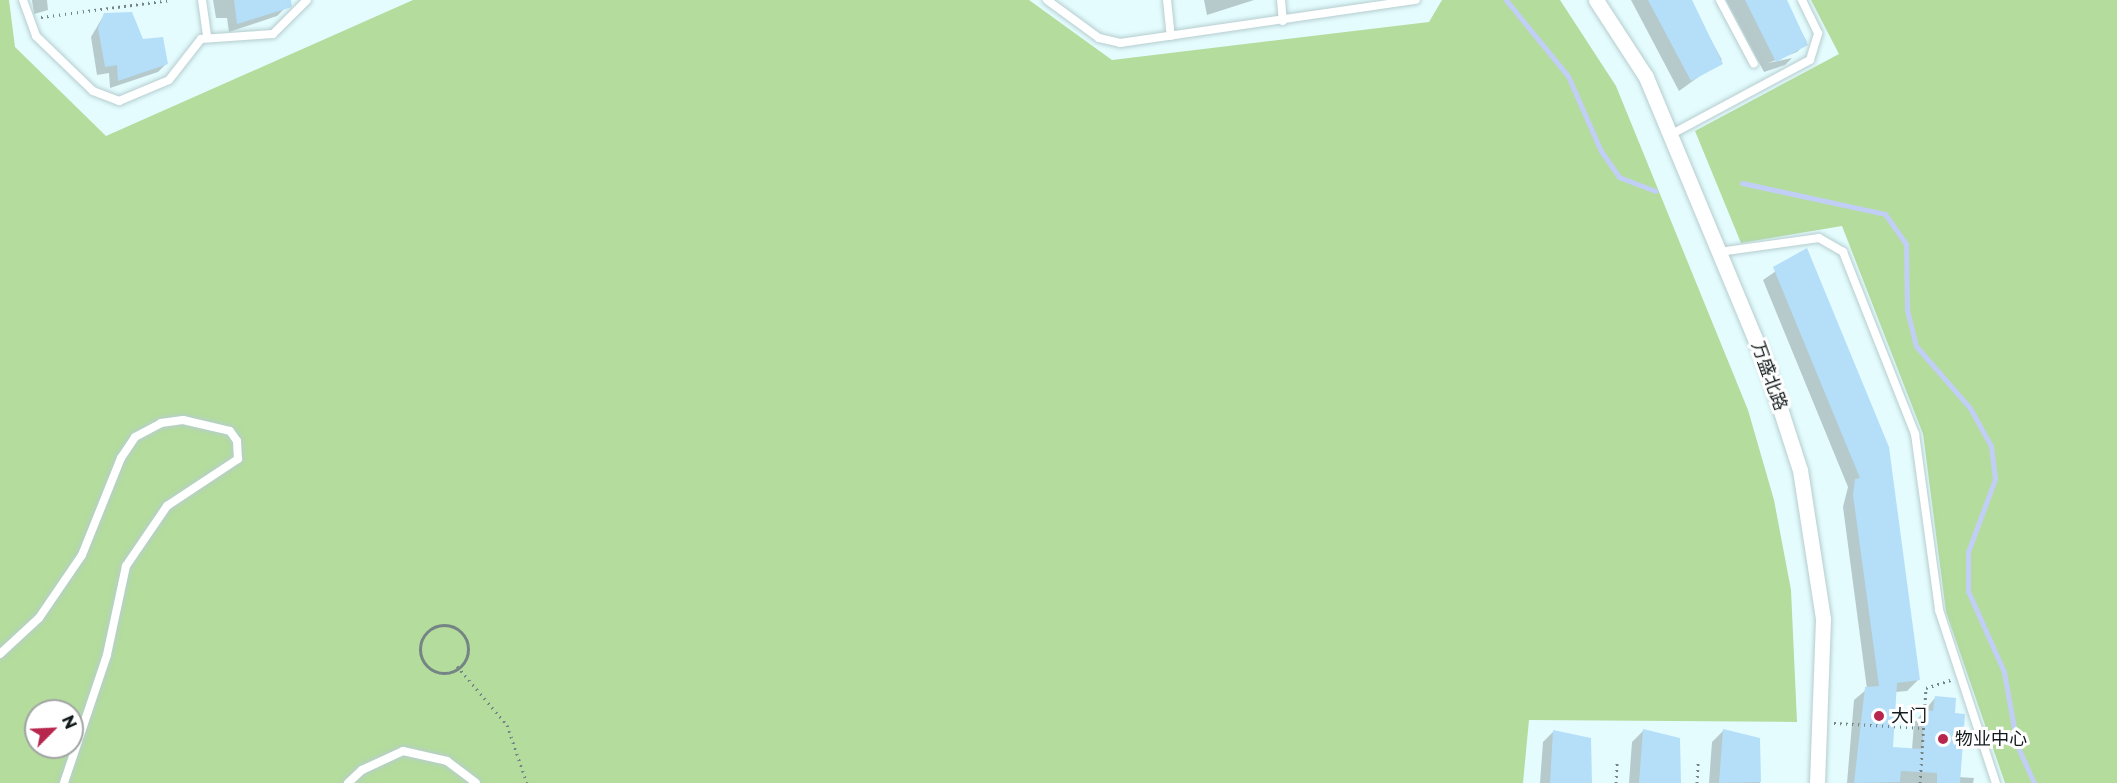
<!DOCTYPE html>
<html>
<head>
<meta charset="utf-8">
<style>
  body { margin:0 }
  #map { position:relative; width:2117px; height:783px; overflow:hidden; background:#e4fcfe; font-family:Montserrat,"Noto Sans SC",sans-serif }
  div>[style] { position:absolute }
  .green>* { inset:0; background:#b4dc9d }
  .shadow>* { inset:0; background:#0003 }
  .stream>* { height:5px; margin:-2.5px; padding:0 2.5px; transform-origin:2.5px; border-radius:2.5px; background:#c1cff6 }
  .building>* { inset:0; background:#b5def9 }
  .path>* { height:3px; margin-top:-1.5px; transform-origin:0; background:repeating-linear-gradient(90deg,#758485 0 1.5px,transparent 0 6px) }
  .path>.ring { margin:-1.5px; padding:0; box-sizing:content-box; background:none; border:3px solid #758485; border-radius:50% }
  .roads { filter:drop-shadow(0 0 2px #b6cdcf) drop-shadow(0 0 2px #b6cdcf) }
  .lane>* { height:8px; margin:-4px; padding:0 4px; transform-origin:4px; border-radius:4px; background:#fff }
  .street>* { height:15px; margin:-7.5px; padding:0 7.5px; transform-origin:7.5px; border-radius:7.5px; background:#fff }
  .dots>* { width:16px; height:16px; translate:-50% -50%; box-sizing:border-box; border:3px solid #fff; border-radius:50% }
  span { translate:-50% -50%; white-space:nowrap; text-align:center; line-height:1.15; -webkit-text-stroke:6px #fff; paint-order:stroke }
  .street-label { font-size:18px; color:#131b1c }
  .poi-label { font-size:18px; color:#131b1c }
  .left { translate:0 -50%; text-align:left }
  .north { position:absolute; left:24px; top:699px; width:60px; height:60px; box-sizing:border-box; background:#fff; border:2px solid #a1a4a4; border-radius:50%; rotate:66deg; font-size:16px; font-weight:700; line-height:24px; text-align:center; color:#131b1c }
  .north::after { content:''; display:block; margin:auto; width:21px; height:27px; background:#b7264d; clip-path:polygon(50% 0,100% 100%,50% 72%,0 100%) }
</style>
</head>
<body>
<div id="map">
  <div class="green">
    <i style="clip-path:polygon(evenodd,0 0,9px 0,15px 47px,106px 136px,413px 0,1029px 0,1112px 60px,1429px 22px,1442px 0,1560px 0,1616px 86px,1748px 410px,1774px 500px,1791px 590px,1797px 722px,1529px 720px,1523px 783px,0 783px,0 0,36px 711px,72px 711px,72px 747px,36px 747px,36px 711px)"></i>
    <i style="clip-path:polygon(1811px 0,2117px 0,2117px 783px,2005px 783px,1946px 612px,1923px 434px,1842px 226px,1741px 243px,1695px 131px,1839px 54px)"></i>
  </div>
  <div class="shadow">
    <i style="clip-path:polygon(32px 0,47px 0,48px 10px,34px 14px)"></i>
    <i style="clip-path:polygon(213px 0,284px 0,286px 7px,277px 16px,229px 32px,227px 18px,216px 18px)"></i>
    <i style="clip-path:polygon(1194px 0,1254px 0,1207px 15px,1204px 0)"></i>
    <i style="clip-path:polygon(1631px 0,1689px 0,1722px 60px,1679px 91px)"></i>
    <i style="clip-path:polygon(1726px 0,1784px 0,1807px 42px,1797px 52px,1768px 63px,1792px 58px,1785px 65px,1764px 72px)"></i>
    <i style="clip-path:polygon(104px 15px,167px 63px,158px 72px,110px 88px,109px 73px,97px 75px,91px 37px)"></i>
    <i style="clip-path:polygon(1806px 250px,1918px 680px,1907px 691px,1895px 692px,1892px 748px,1912px 750px,1914px 723px,1935px 698px,1954px 714px,1959px 777px,1974px 778px,1973px 783px,1847px 783px,1854px 700px,1867px 689px,1843px 507px,1848px 487px,1763px 280px)"></i>
    <i style="clip-path:polygon(1554px 731px,1590px 739px,1587px 783px,1540px 783px,1543px 742px)"></i>
    <i style="clip-path:polygon(1643px 731px,1679px 740px,1676px 783px,1629px 783px,1632px 742px)"></i>
    <i style="clip-path:polygon(1723px 731px,1759px 740px,1760px 783px,1709px 783px,1712px 742px)"></i>
  </div>
  <div class="stream">
    <i style="left:1506px;top:0;width:98px;rotate:50.8deg"></i>
    <i style="left:1568px;top:76px;width:82px;rotate:66.3deg"></i>
    <i style="left:1601px;top:151px;width:32px;rotate:55deg"></i>
    <i style="left:1619px;top:177px;width:39px;rotate:21deg"></i>
    <i style="left:1742px;top:183px;width:146px;rotate:12.2deg"></i>
    <i style="left:1885px;top:214px;width:37px;rotate:55deg"></i>
    <i style="left:1906px;top:244px;width:66px;rotate:89.1deg"></i>
    <i style="left:1907px;top:310px;width:37px;rotate:76deg"></i>
    <i style="left:1916px;top:346px;width:82px;rotate:48.9deg"></i>
    <i style="left:1970px;top:408px;width:43px;rotate:61.1deg"></i>
    <i style="left:1991px;top:446px;width:33px;rotate:83deg"></i>
    <i style="left:1995px;top:479px;width:78px;rotate:110.3deg"></i>
    <i style="left:1968px;top:552px;width:39px;rotate:90deg"></i>
    <i style="left:1968px;top:591px;width:89px;rotate:66deg"></i>
    <i style="left:2004px;top:672px;width:74px;rotate:79.9deg"></i>
    <i style="left:2017px;top:745px;width:42px;rotate:65.9deg"></i>
  </div>
  <div class="building">
    <i style="clip-path:polygon(234px 0,291px 0,292px 7px,237px 24px)"></i>
    <i style="clip-path:polygon(1648px 0,1692px 0,1723px 64px,1691px 81px)"></i>
    <i style="clip-path:polygon(1745px 0,1787px 0,1808px 45px,1776px 62px)"></i>
    <i style="clip-path:polygon(132px 12px,143px 39px,163px 37px,168px 64px,118px 81px,117px 65px,105px 67px,98px 28px,104px 13px)"></i>
    <i style="clip-path:polygon(1807px 248px,1889px 447px,1920px 680px,1897px 683px,1893px 747px,1922px 749px,1925px 710px,1933px 711px,1935px 696px,1956px 698px,1955px 713px,1965px 714px,1960px 783px,1937px 783px,1937px 773px,1901px 771px,1900px 782px,1854px 783px,1865px 687px,1879px 686px,1853px 495px,1855px 479px,1860px 478px,1773px 267px)"></i>
    <i style="clip-path:polygon(1643px 729px,1680px 738px,1681px 783px,1639px 783px)"></i>
    <i style="clip-path:polygon(1723px 729px,1760px 738px,1761px 782px,1719px 783px)"></i>
    <i style="clip-path:polygon(1553px 730px,1591px 738px,1592px 783px,1550px 783px)"></i>
  </div>
  <div class="path">
    <i style="left:41px;top:17px;width:130px;rotate:-7.5deg"></i>
    <i class="ring" style="left:420px;top:625px;width:45px;height:45px"></i>
    <i style="left:457px;top:666px;width:77px;rotate:49.7deg"></i>
    <i style="left:507px;top:725px;width:61px;rotate:71deg"></i>
    <i style="left:1834px;top:723px;width:90px;rotate:3.2deg"></i>
    <i style="left:1616px;top:783px;width:22px;rotate:-87deg"></i>
    <i style="left:1697px;top:783px;width:21px;rotate:-87deg"></i>
    <i style="left:1920px;top:783px;width:95px;rotate:-86.4deg"></i>
    <i style="left:1926px;top:688px;width:26px;rotate:-18deg"></i>
  </div>
  <div class="roads">
    <div class="lane">
      <i style="left:23px;top:0;width:38px;rotate:70deg"></i>
      <i style="left:36px;top:36px;width:79px;rotate:44deg"></i>
      <i style="left:93px;top:91px;width:28px;rotate:21deg"></i>
      <i style="left:119px;top:101px;width:54px;rotate:-22.8deg"></i>
      <i style="left:169px;top:80px;width:52px;rotate:-52deg"></i>
      <i style="left:201px;top:39px;width:72px;rotate:-4deg"></i>
      <i style="left:273px;top:34px;width:48px;rotate:-45deg"></i>
      <i style="left:202px;top:0;width:37px;rotate:82deg"></i>
      <i style="left:1047px;top:0;width:64px;rotate:36.2deg"></i>
      <i style="left:1099px;top:38px;width:22px;rotate:13deg"></i>
      <i style="left:1120px;top:43px;width:299px;rotate:-8.3deg"></i>
      <i style="left:1167px;top:0;width:36px;rotate:84deg"></i>
      <i style="left:1281px;top:0;width:21px;rotate:85deg"></i>
      <i style="left:1720px;top:0;width:72px;rotate:62deg"></i>
      <i style="left:1670px;top:135px;width:159px;rotate:-28.2deg"></i>
      <i style="left:1810px;top:60px;width:28px;rotate:-73deg"></i>
      <i style="left:1818px;top:33px;width:37px;rotate:-116deg"></i>
      <i style="left:1719px;top:252px;width:101px;rotate:-8deg"></i>
      <i style="left:1819px;top:238px;width:28px;rotate:30deg"></i>
      <i style="left:1843px;top:252px;width:196px;rotate:68.4deg"></i>
      <i style="left:1915px;top:434px;width:178px;rotate:82.2deg"></i>
      <i style="left:1939px;top:610px;width:182px;rotate:71.8deg"></i>
      <i style="left:0;top:654px;width:53px;rotate:-42.7deg"></i>
      <i style="left:39px;top:618px;width:76px;rotate:-55.7deg"></i>
      <i style="left:82px;top:555px;width:105px;rotate:-68.1deg"></i>
      <i style="left:121px;top:458px;width:25px;rotate:-56deg"></i>
      <i style="left:135px;top:437px;width:30px;rotate:-28deg"></i>
      <i style="left:161px;top:423px;width:22px;rotate:-8deg"></i>
      <i style="left:183px;top:420px;width:48px;rotate:13.2deg"></i>
      <i style="left:230px;top:431px;width:12px;rotate:55deg"></i>
      <i style="left:237px;top:441px;width:18px;rotate:87deg"></i>
      <i style="left:238px;top:459px;width:85px;rotate:146.5deg"></i>
      <i style="left:167px;top:506px;width:73px;rotate:124.3deg"></i>
      <i style="left:126px;top:566px;width:91px;rotate:102.1deg"></i>
      <i style="left:107px;top:655px;width:135px;rotate:108.6deg"></i>
      <i style="left:348px;top:783px;width:19px;rotate:-43deg"></i>
      <i style="left:362px;top:770px;width:45px;rotate:-24.9deg"></i>
      <i style="left:403px;top:751px;width:45px;rotate:12.8deg"></i>
      <i style="left:447px;top:761px;width:36px;rotate:37deg"></i>
    </div>
    <div class="street">
      <i style="left:1596px;top:0;width:92px;rotate:57deg"></i>
      <i style="left:1646px;top:77px;width:312px;rotate:67.4deg"></i>
      <i style="left:1766px;top:365px;width:110px;rotate:72.1deg"></i>
      <i style="left:1800px;top:470px;width:151px;rotate:81.2deg"></i>
      <i style="left:1823px;top:619px;width:164px;rotate:92.1deg"></i>
    </div>
  </div>
  <div class="dots">
    <i style="left:1879px;top:716px;background:#b7264d"></i>
    <i style="left:1943px;top:739px;background:#b7264d"></i>
  </div>
  <div class="street-label">
    <span style="left:1769px;top:376px;rotate:70deg">万盛北路</span>
  </div>
  <div class="poi-label">
    <span class="left" style="left:1891px;top:716px">大门</span>
    <span class="left" style="left:1955px;top:739px">物业中心</span>
  </div>
  <div class="north">N</div>
</div>
</body>
</html>
